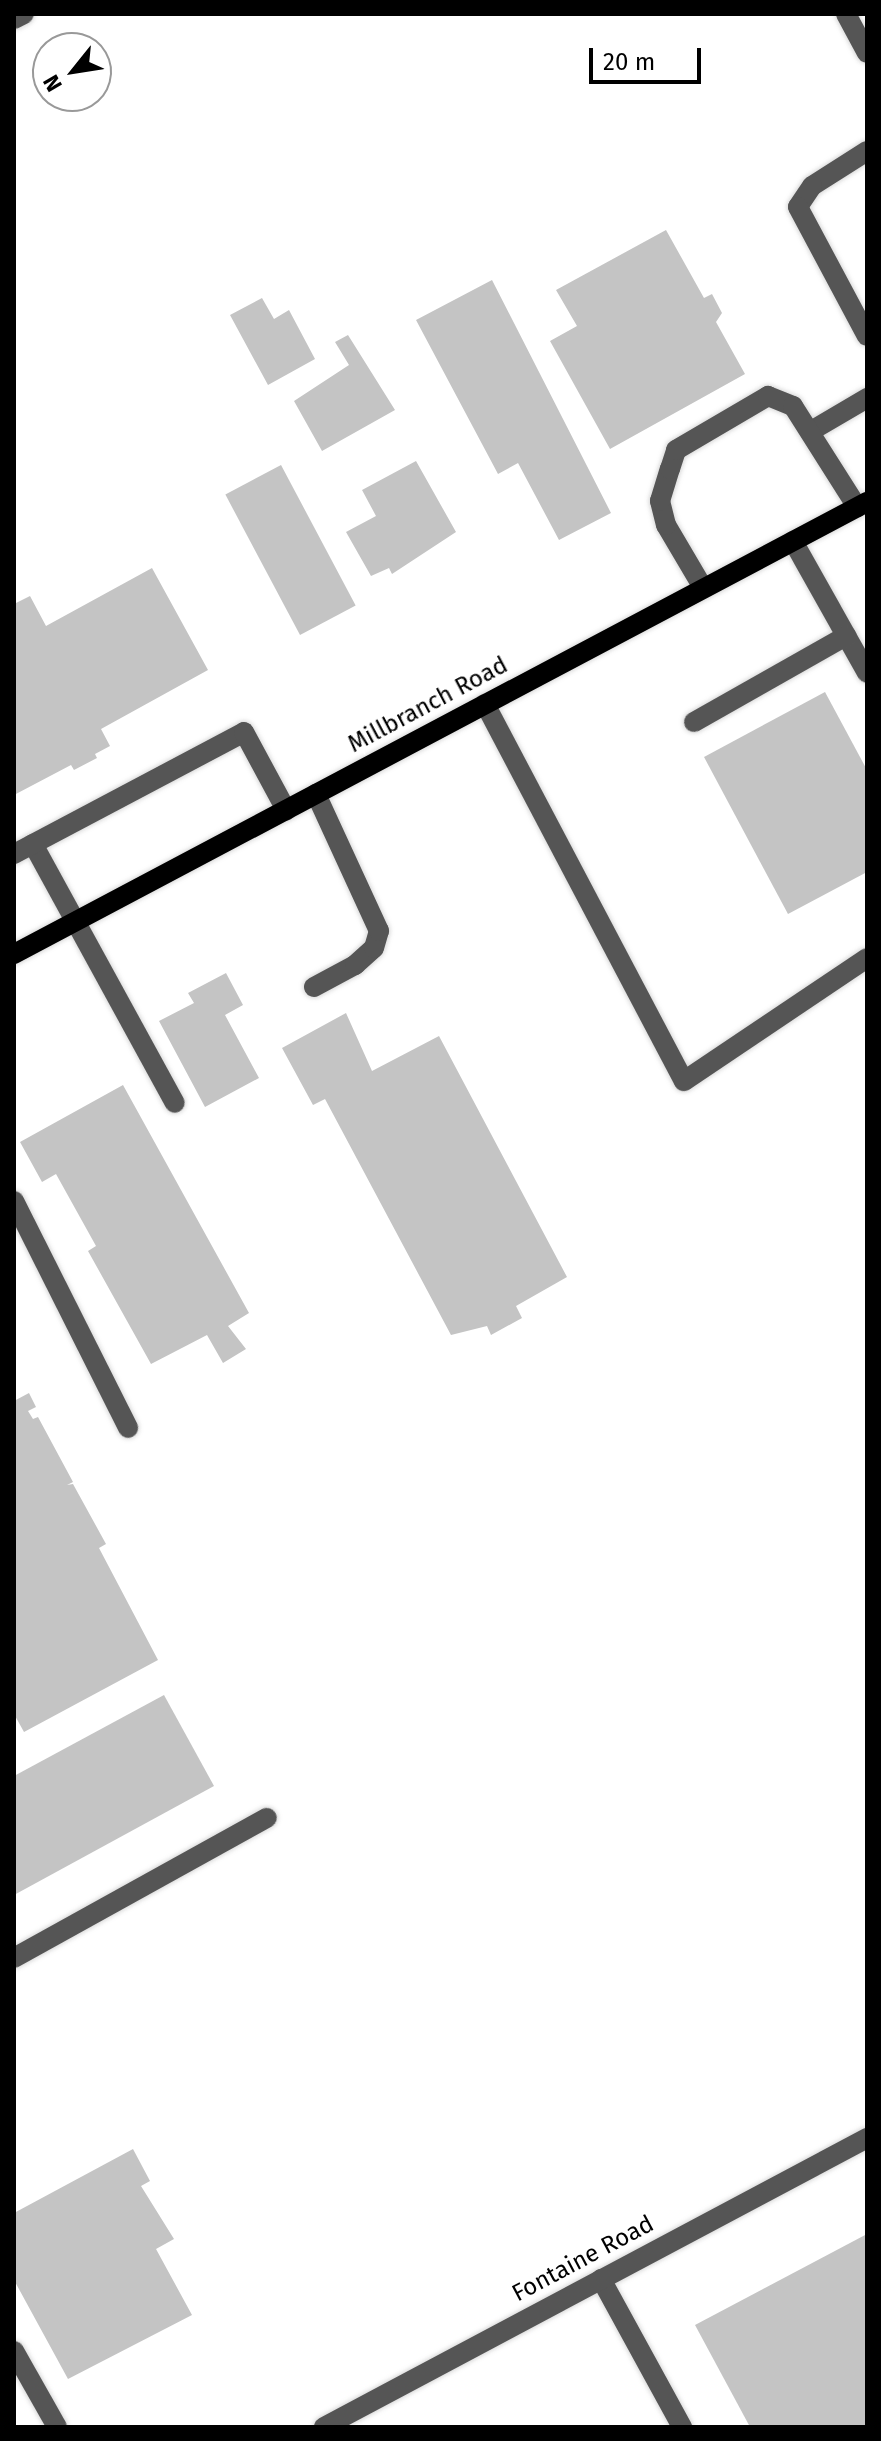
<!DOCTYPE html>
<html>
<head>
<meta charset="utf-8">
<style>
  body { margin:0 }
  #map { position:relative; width:881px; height:2441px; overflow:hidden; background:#fff; font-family:"Fira Sans",sans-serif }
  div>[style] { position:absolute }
  .building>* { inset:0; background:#c4c4c4; transform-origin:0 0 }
  .roads { filter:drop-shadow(0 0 2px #dbdbdb) drop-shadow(0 0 2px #dbdbdb) }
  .minor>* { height:20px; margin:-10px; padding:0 10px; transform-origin:10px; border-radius:10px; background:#555 }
  .major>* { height:20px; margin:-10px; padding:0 10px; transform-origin:10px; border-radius:10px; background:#000 }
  span { translate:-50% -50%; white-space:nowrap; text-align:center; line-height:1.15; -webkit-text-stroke:7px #fff; paint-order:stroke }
  .street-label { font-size:24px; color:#000 }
  .frame { position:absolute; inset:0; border:16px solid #000; pointer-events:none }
  .north { position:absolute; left:32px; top:32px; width:80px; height:80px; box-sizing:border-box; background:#fff; border:2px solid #999; border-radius:50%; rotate:240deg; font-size:22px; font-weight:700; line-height:32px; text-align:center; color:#000 }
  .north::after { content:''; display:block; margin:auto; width:28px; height:36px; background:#000; clip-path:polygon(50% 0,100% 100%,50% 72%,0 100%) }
  .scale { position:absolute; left:589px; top:48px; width:112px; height:36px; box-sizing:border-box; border:4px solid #000; border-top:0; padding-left:10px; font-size:24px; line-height:28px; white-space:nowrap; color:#000; -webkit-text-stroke:6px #fff; paint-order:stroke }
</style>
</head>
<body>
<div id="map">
  <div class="building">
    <i style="clip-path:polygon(666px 230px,704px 298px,712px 294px,722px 313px,716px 322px,745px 374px,610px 449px,550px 341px,577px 326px,556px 290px)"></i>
    <i style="clip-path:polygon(492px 280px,611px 513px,559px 540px,518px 463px,498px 474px,416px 320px)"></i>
    <i style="clip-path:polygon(262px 298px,274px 319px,289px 310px,315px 359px,268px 385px,230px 315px)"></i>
    <i style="clip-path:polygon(348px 335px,395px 410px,322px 451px,294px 401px,349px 365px,335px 342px)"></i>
    <i style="clip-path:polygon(416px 461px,456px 532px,392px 574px,389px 568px,371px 576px,346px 532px,376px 516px,362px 490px)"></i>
    <i style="left:281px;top:465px;width:159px;height:63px;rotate:62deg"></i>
    <i style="clip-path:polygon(152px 568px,208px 670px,101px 729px,110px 746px,95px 754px,97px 758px,74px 770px,71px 765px,14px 795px,14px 604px,30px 596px,46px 626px)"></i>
    <i style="clip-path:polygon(825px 692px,867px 770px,867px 872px,788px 914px,704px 757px)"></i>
    <i style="clip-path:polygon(226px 973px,243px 1005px,225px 1015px,259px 1078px,205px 1107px,159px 1021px,194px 1003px,188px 993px)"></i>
    <i style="clip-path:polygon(346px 1013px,372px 1071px,439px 1036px,567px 1277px,516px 1306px,522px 1318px,491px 1335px,487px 1326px,451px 1335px,325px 1099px,313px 1105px,282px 1048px)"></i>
    <i style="clip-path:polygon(123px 1085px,249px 1313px,228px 1326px,246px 1349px,223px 1363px,207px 1335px,151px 1364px,88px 1251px,96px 1246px,56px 1174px,42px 1182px,20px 1142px)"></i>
    <i style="clip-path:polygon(29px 1393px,36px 1407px,28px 1411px,33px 1419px,38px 1417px,73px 1482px,67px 1485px,73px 1484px,106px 1544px,99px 1548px,158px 1660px,24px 1732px,14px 1714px,14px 1401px)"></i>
    <i style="clip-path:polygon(164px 1695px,214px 1786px,14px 1895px,14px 1776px)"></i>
    <i style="clip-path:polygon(133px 2149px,150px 2181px,141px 2186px,174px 2239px,156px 2249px,192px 2315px,68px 2379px,14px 2280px,14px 2213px)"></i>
    <i style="clip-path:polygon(867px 2234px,867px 2427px,750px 2427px,695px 2325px)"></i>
  </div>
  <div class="roads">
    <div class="minor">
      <i style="left:846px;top:14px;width:44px;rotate:61.7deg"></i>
      <i style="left:14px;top:19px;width:11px;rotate:-27deg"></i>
      <i style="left:867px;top:151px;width:65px;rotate:147.5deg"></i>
      <i style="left:812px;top:186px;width:25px;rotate:124deg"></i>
      <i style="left:798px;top:207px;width:146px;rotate:61.9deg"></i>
      <i style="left:811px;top:431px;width:65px;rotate:-30.5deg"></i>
      <i style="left:793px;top:541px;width:151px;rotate:60.7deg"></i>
      <i style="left:702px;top:586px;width:71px;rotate:-120.5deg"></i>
      <i style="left:666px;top:525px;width:25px;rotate:-104deg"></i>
      <i style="left:660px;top:501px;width:34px;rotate:-73deg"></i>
      <i style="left:670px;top:469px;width:20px;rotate:-72deg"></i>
      <i style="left:676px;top:450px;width:107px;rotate:-30.4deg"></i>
      <i style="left:768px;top:396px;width:27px;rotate:22deg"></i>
      <i style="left:793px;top:406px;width:120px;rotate:57.6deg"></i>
      <i style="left:485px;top:704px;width:426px;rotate:62.2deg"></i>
      <i style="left:684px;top:1081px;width:220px;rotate:-33.9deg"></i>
      <i style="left:694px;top:722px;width:175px;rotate:-29.5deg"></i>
      <i style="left:33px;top:844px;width:295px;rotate:61.3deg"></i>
      <i style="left:14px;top:854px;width:260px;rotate:-27.9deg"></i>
      <i style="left:244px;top:732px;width:89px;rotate:61.7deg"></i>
      <i style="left:314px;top:987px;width:47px;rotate:-28.2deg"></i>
      <i style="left:355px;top:965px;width:25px;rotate:-42deg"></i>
      <i style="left:374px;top:948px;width:18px;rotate:-74deg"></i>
      <i style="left:379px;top:931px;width:151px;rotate:-114.7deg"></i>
      <i style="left:14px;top:1201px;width:254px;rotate:63.3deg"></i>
      <i style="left:14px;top:1958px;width:289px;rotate:-29deg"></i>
      <i style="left:601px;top:2279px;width:169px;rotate:61.3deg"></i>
      <i style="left:14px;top:2351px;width:87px;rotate:60.5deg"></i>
      <i style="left:324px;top:2427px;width:615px;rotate:-28.02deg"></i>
    </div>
    <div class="major">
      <i style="left:14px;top:954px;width:965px;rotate:-27.92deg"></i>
    </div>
  </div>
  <div class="street-label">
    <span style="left:428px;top:705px;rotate:-28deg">Millbranch Road</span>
    <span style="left:583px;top:2259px;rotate:-28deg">Fontaine Road</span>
  </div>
  <div class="frame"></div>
  <div class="north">N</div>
  <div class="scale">20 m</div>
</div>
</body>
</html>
